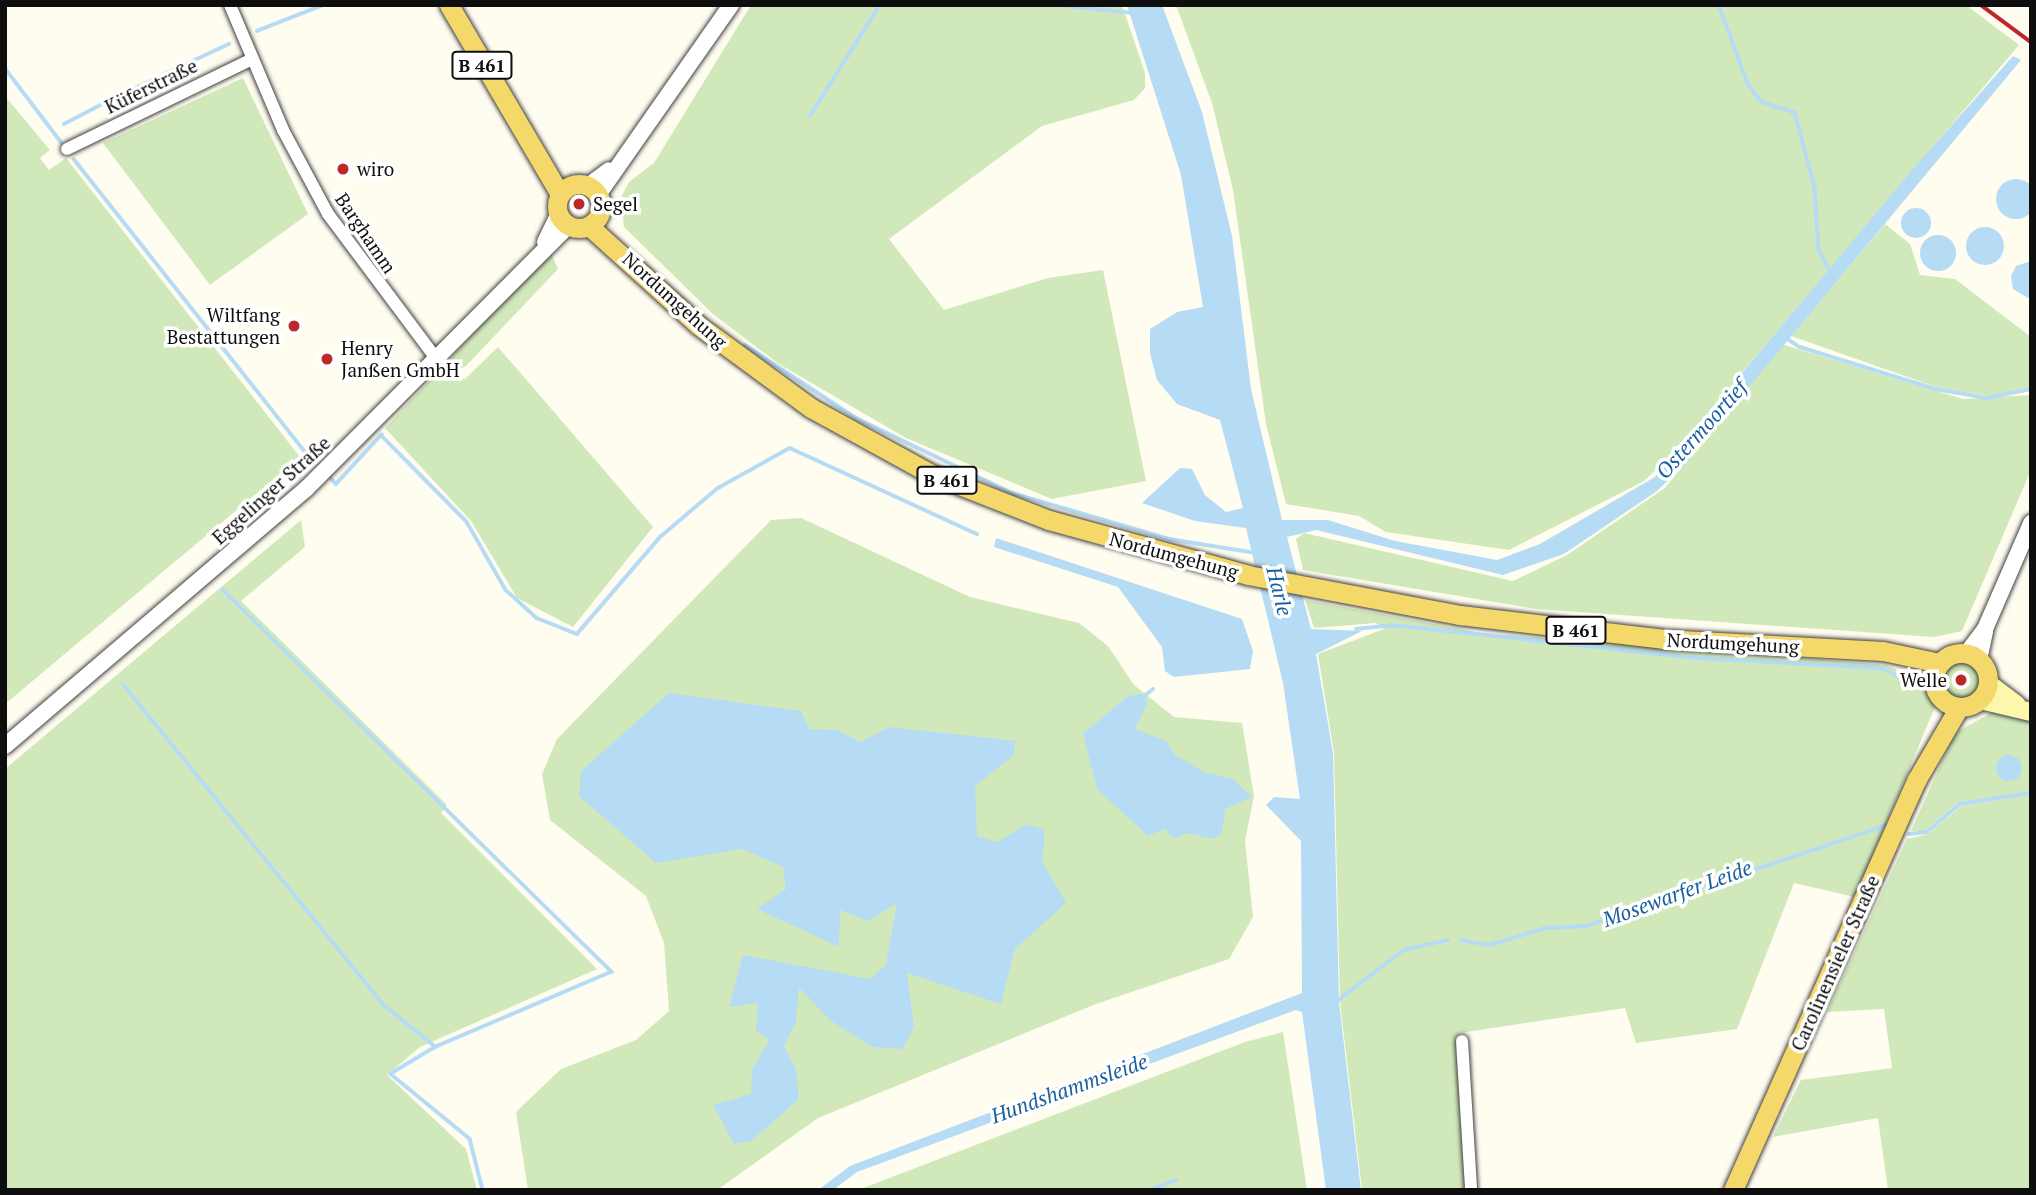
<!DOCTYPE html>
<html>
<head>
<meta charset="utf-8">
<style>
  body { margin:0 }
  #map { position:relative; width:2036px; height:1195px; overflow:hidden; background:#fffcf0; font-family:"PT Serif",serif }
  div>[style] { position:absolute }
  .green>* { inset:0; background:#d1e9ba }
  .round { border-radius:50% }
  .water>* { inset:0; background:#b6dbf5 }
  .stream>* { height:3.5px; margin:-1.75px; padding:0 1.75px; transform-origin:1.75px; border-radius:1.75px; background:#b6dbf5 }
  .roads { filter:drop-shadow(0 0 2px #414141) drop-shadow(0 0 2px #414141) }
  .minor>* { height:12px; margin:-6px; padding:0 6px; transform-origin:6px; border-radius:6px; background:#fff }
  .tertiary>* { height:16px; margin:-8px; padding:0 8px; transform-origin:8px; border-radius:8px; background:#fff }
  .secondary>* { height:18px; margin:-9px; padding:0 9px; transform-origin:9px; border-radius:9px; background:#fdf7ad }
  .primary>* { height:19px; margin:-9.5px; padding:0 9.5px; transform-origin:9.5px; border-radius:9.5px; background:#f5d86a }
  .primary>.ring { margin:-9.5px; padding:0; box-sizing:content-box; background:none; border:19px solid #f5d86a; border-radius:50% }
  .rail>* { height:3.5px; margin:-1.75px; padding:0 1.75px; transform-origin:1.75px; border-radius:1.75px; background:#bc292b }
  .dots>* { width:19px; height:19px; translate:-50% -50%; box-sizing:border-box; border:4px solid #fff; border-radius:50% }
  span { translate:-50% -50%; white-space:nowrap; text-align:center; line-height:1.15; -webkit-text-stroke:7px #fff; paint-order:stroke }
  .shield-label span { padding:2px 5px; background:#fff; border:2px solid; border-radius:5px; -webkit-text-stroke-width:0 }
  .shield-label { font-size:18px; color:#0e0e0e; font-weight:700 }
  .street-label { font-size:19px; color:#0e0e0e }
  .poi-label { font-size:19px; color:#0e0e0e }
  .left { translate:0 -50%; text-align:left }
  .right { translate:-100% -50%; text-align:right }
  .water-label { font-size:21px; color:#1a609e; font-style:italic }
  .frame { position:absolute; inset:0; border:7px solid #0e0e0e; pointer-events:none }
</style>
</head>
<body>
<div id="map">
  <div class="green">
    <i style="clip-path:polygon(751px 5px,1122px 5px,1145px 73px,1145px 88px,1134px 100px,1042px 126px,889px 239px,944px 310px,1048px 278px,1103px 270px,1146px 481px,1052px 499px,906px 438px,779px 364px,713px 314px,624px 227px,621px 197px,629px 182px,654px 163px)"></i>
    <i style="clip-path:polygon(1176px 5px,1966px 5px,2019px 45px,1674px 453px,1644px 481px,1509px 550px,1386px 532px,1359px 516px,1286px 504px,1266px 424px,1233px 190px,1212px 103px)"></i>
    <i style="clip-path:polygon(243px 78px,308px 214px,210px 285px,103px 143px)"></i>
    <i style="clip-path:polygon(5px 96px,50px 150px,40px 158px,49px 170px,66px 158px,300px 457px,5px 704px)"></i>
    <i style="clip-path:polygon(1885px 224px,1910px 244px,1920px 275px,1955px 279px,2031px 337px,2031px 391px,1988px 396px,1936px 387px,1791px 336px)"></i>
    <i style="clip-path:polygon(550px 251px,558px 269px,466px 366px,458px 370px,444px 365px)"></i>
    <i style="clip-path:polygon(1781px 344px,1963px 399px,2031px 395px,2031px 470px,1962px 631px,1934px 637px,1536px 609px,1303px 570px,1296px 539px,1304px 533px,1513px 581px,1567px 555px,1665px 488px)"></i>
    <i style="clip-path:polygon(498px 347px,653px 527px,573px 627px,517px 598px,471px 521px,385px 428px,436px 374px,465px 379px)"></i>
    <i style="clip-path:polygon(801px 518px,970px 597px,1079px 623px,1108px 646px,1134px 685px,1174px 717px,1242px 723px,1254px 796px,1245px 841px,1253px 917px,1229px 959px,1096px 1004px,818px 1118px,717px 1190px,528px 1190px,516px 1112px,561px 1069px,636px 1040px,669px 1011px,664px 943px,646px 896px,550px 820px,542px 774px,557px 739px,771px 520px)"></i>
    <i style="clip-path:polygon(301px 520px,305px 547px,241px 601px,447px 805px,441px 813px,597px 969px,420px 1047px,387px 1075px,466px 1149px,477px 1190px,5px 1190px,5px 769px)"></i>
    <i style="clip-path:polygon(1305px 600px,1482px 633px,1886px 665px,1922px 680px,1935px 707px,1855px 897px,1794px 883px,1737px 1029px,1636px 1043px,1625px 1008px,1459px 1033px,1467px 1190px,1362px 1190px,1340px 1002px,1334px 753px,1318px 654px,1384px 629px,1376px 623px,1314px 628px)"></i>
    <i class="round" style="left:1941px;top:661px;width:40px;height:40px"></i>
    <i style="clip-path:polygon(2000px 708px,2031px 718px,2031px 792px,1958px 803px,1925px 831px,1911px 831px,1955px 733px)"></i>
    <i style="clip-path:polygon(2031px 795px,2031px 1190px,1888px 1190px,1878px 1118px,1773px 1137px,1801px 1080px,1892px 1068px,1884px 1009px,1827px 1012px,1907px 839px,1928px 834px,1961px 806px)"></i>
    <i style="clip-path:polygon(1283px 1032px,1307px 1190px,858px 1190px,1245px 1042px)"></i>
  </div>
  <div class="water">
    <i style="clip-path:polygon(1127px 5px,1162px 5px,1202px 112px,1232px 236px,1251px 389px,1282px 520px,1328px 520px,1395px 541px,1497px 560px,1540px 544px,1655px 477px,1912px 170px,2013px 56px,2021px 60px,1685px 464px,1657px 491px,1564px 554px,1503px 575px,1316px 530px,1287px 537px,1311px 629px,1362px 631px,1316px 654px,1333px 753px,1339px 1002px,1361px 1190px,1326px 1190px,1302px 1012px,1296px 1010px,857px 1172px,833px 1190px,818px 1190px,850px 1166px,1302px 993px,1301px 841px,1266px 805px,1274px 797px,1300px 799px,1283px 683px,1246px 528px,1195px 521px,1142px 503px,1180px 468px,1192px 469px,1205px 495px,1226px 512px,1243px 508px,1220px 420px,1177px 404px,1157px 380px,1150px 353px,1150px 329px,1177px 312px,1203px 307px,1181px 175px)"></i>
    <i class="round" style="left:1996px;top:179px;width:40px;height:40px"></i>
    <i class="round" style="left:1901px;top:208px;width:30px;height:30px"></i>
    <i class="round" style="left:1966px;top:227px;width:38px;height:38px"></i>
    <i class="round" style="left:1920px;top:235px;width:36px;height:36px"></i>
    <i style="clip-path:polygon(2031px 261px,2031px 297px,2028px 298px,2013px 289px,2011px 276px,2016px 266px)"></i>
    <i style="clip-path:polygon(996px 538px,1242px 619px,1253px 651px,1250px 669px,1174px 677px,1165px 671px,1162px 647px,1118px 587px,994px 547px)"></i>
    <i style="clip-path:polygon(669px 693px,801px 711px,809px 729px,836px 730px,861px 742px,889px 727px,1016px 741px,1013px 756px,975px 786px,977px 836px,997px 842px,1027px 824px,1045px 830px,1042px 861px,1066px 903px,1015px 949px,1001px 1004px,907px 973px,914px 1027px,903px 1049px,872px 1047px,831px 1021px,799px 988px,796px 1022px,784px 1046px,796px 1069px,799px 1099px,751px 1141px,734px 1144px,713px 1105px,751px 1094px,752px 1069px,770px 1039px,756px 1031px,758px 1003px,729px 1007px,743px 955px,870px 979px,886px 965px,897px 903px,867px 921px,840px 910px,839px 947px,757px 909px,786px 889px,783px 867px,742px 849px,656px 863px,579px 796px,581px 771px)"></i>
    <i style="clip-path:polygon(1141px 694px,1148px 702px,1135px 729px,1166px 741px,1175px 755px,1204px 772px,1233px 779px,1252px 797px,1225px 809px,1222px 833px,1213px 839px,1189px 833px,1174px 838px,1164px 829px,1148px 836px,1097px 789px,1083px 734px,1128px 696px)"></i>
    <i class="round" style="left:1996px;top:755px;width:26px;height:26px"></i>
  </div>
  <div class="stream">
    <i style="left:1059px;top:5px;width:74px;rotate:6.2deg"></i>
    <i style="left:1719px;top:5px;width:86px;rotate:69.7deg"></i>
    <i style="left:1749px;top:86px;width:21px;rotate:51deg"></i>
    <i style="left:1762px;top:102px;width:35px;rotate:18deg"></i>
    <i style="left:1795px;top:113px;width:77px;rotate:74.9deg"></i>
    <i style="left:1815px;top:187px;width:63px;rotate:86.4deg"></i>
    <i style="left:1819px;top:250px;width:26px;rotate:62deg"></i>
    <i style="left:257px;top:31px;width:71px;rotate:-21.5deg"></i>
    <i style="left:5px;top:68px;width:94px;rotate:52.8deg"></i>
    <i style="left:133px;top:89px;width:106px;rotate:-25.1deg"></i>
    <i style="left:810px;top:116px;width:131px;rotate:-57.8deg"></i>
    <i style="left:64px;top:124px;width:59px;rotate:-27.4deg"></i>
    <i style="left:74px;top:159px;width:377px;rotate:51.7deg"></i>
    <i style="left:1782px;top:335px;width:22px;rotate:34deg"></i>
    <i style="left:1800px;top:347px;width:142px;rotate:17.2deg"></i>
    <i style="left:1936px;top:389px;width:52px;rotate:10deg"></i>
    <i style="left:1987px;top:398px;width:45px;rotate:-11.6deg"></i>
    <i style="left:745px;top:345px;width:133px;rotate:33.3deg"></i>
    <i style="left:856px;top:418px;width:173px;rotate:25.7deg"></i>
    <i style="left:1012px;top:493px;width:164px;rotate:16.3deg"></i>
    <i style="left:1169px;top:539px;width:88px;rotate:9.1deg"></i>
    <i style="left:331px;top:478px;width:8px;rotate:50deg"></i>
    <i style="left:336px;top:484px;width:67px;rotate:-47.4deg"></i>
    <i style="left:381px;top:435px;width:122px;rotate:45.3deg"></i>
    <i style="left:467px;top:522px;width:78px;rotate:60.2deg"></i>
    <i style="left:506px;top:590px;width:42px;rotate:42.1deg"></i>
    <i style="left:537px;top:618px;width:43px;rotate:21.8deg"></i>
    <i style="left:577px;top:634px;width:128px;rotate:-49.4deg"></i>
    <i style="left:660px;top:537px;width:76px;rotate:-40.2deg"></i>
    <i style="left:718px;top:488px;width:82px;rotate:-29.1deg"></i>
    <i style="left:790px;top:448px;width:206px;rotate:24.7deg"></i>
    <i style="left:223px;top:590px;width:545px;rotate:44.48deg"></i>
    <i style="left:612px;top:972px;width:191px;rotate:156.9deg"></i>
    <i style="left:436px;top:1047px;width:52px;rotate:149deg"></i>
    <i style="left:391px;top:1074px;width:102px;rotate:39.4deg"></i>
    <i style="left:470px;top:1139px;width:53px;rotate:75.7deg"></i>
    <i style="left:1356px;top:629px;width:36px;rotate:-6deg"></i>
    <i style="left:1392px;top:625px;width:305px;rotate:6.2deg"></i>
    <i style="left:1695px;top:658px;width:185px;rotate:3.1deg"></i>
    <i style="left:1880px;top:668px;width:38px;rotate:23deg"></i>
    <i style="left:123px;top:684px;width:412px;rotate:50.9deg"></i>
    <i style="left:383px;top:1004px;width:68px;rotate:39.1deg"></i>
    <i style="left:1142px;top:698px;width:14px;rotate:-39deg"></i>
    <i style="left:1909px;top:834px;width:18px;rotate:-6deg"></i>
    <i style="left:1927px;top:832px;width:43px;rotate:-40.3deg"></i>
    <i style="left:1960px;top:804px;width:72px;rotate:-8.8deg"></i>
    <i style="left:1461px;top:940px;width:29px;rotate:10deg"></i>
    <i style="left:1490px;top:945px;width:59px;rotate:-16.9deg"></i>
    <i style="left:1546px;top:928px;width:41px;rotate:-2.8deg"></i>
    <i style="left:1587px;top:926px;width:320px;rotate:-18.6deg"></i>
    <i style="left:1337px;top:1001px;width:84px;rotate:-37.3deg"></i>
    <i style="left:1404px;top:950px;width:45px;rotate:-12.8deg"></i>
    <i style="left:1150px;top:1190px;width:28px;rotate:-21deg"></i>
  </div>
  <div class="roads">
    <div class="minor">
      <i style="left:230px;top:5px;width:136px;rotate:67deg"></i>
      <i style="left:283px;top:130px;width:95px;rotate:61.8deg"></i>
      <i style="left:328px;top:214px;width:179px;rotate:53.2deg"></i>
      <i style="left:67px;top:149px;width:206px;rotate:-25.9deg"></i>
      <i style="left:1462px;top:1041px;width:149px;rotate:86.5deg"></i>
    </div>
    <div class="tertiary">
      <i style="left:588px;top:186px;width:26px;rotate:-37deg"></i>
      <i style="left:598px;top:195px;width:232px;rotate:-55deg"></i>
      <i style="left:545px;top:242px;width:30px;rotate:-64deg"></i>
      <i style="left:1966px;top:654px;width:31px;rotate:-53deg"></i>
      <i style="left:1985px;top:629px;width:116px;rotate:-66.5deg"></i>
      <i style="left:1979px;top:660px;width:30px;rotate:-78deg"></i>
      <i style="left:5px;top:746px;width:396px;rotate:-40.5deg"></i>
      <i style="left:306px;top:489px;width:371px;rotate:-45.1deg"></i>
    </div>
    <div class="secondary">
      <i style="left:1988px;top:683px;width:36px;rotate:37deg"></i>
      <i style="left:1980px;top:700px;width:52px;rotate:13.2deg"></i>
    </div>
    <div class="primary">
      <i style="left:449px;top:5px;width:219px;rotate:59.6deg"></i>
      <i class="ring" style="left:557px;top:184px;width:25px;height:25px"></i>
      <i style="left:589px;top:226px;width:147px;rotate:42.2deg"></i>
      <i style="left:698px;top:325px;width:140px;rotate:36.3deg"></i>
      <i style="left:811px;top:408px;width:135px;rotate:28.8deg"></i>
      <i style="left:929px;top:473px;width:129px;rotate:21.4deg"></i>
      <i style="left:1049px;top:520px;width:206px;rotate:15.4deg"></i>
      <i style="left:1248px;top:575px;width:216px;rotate:10.7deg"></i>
      <i style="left:1460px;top:615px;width:204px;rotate:6.7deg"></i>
      <i style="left:1663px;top:639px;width:220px;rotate:3.1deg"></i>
      <i style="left:1883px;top:651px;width:58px;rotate:11.9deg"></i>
      <i class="ring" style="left:1934px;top:653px;width:35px;height:35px"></i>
      <i style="left:1733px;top:1190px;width:450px;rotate:-65.9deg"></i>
      <i style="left:1917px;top:779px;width:83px;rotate:-59.7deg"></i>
    </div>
  </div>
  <div class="rail">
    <i style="left:1981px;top:5px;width:62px;rotate:36.5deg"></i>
  </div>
  <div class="dots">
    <i style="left:343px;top:169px;background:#bc292b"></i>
    <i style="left:579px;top:204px;background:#bc292b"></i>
    <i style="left:294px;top:326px;background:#bc292b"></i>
    <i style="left:327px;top:359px;background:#bc292b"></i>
    <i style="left:1961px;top:680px;background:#bc292b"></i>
  </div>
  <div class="shield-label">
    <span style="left:482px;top:65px">B 461</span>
    <span style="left:947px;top:480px">B 461</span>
    <span style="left:1576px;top:630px">B 461</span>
  </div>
  <div class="street-label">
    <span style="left:151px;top:86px;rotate:-26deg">Küferstraße</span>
    <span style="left:366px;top:233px;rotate:56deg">Barghamm</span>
    <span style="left:675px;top:300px;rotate:42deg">Nordumgehung</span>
    <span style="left:271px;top:490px;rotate:-42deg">Eggelinger Straße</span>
    <span style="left:1174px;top:555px;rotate:15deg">Nordumgehung</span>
    <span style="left:1733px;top:643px;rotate:3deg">Nordumgehung</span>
    <span style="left:1835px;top:963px;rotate:-66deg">Carolinensieler Straße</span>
  </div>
  <div class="poi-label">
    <span class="left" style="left:357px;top:169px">wiro</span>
    <span class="left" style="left:593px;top:204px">Segel</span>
    <span class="right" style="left:280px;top:326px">Wiltfang<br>Bestattungen</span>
    <span class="left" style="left:341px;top:359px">Henry<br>Janßen GmbH</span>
    <span class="right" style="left:1947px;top:680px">Welle</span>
  </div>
  <div class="water-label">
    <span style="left:1701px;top:429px;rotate:-48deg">Ostermoortief</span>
    <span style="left:1280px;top:591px;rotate:76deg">Harle</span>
    <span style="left:1677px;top:893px;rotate:-20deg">Mosewarfer Leide</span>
    <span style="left:1069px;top:1088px;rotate:-20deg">Hundshammsleide</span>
  </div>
  <div class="frame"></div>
</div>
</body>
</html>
